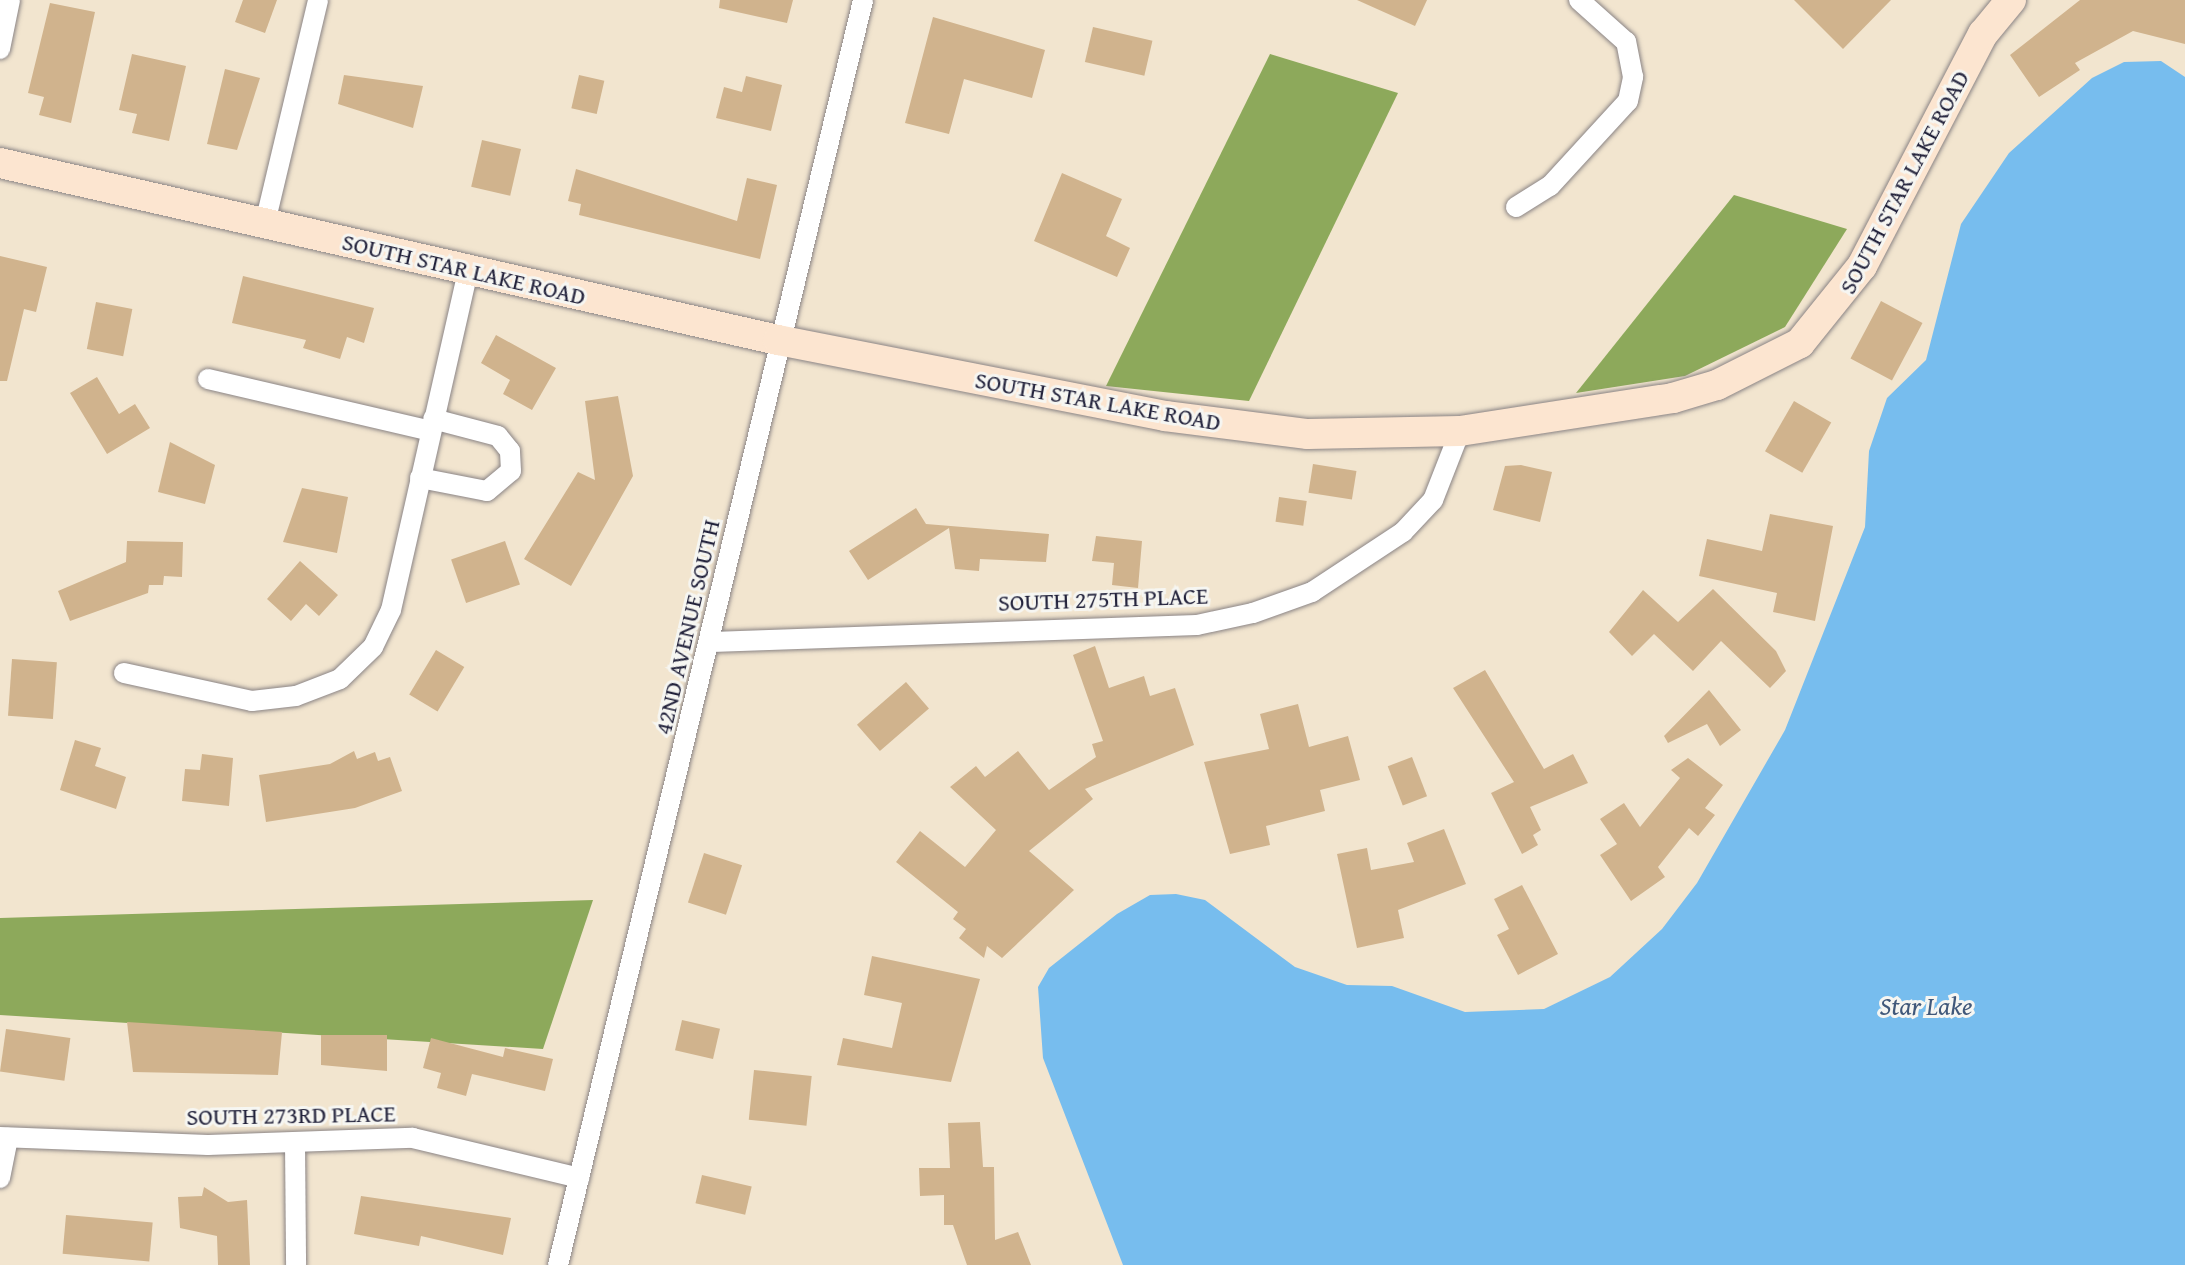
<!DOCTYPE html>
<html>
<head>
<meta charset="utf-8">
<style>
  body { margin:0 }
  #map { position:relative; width:2185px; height:1265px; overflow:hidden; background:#f2e5cf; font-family:"Gentium Book Plus",serif }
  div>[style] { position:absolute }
  .forest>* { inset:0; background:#8da95b }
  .water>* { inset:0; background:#77bdee }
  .building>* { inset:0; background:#d0b38d; transform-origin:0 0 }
  .roads { filter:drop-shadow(0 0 2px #8a8485) drop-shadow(0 0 2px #8a8485) }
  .street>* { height:20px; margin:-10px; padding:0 10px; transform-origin:10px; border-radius:10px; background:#fff }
  .secondary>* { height:30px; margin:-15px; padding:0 15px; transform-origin:15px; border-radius:15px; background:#fce5d0 }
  span { translate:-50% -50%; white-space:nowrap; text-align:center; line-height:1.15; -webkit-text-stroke:6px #f6f6f2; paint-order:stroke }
  .street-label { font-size:24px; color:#22223b }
  .water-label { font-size:26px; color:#40587a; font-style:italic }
</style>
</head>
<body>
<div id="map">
  <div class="forest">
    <i style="clip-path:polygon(1270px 54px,1398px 93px,1249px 401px,1106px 386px)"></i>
    <i style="clip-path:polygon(1734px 195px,1847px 229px,1785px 327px,1685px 376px,1576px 393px)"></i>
    <i style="clip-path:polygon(593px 900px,543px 1049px,0 1015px,0 918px)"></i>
  </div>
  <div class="water">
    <i style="clip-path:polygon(2161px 61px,2185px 77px,2185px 1265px,1123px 1265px,1043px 1058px,1038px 987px,1049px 968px,1117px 914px,1150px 895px,1176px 894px,1205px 900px,1295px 967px,1347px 985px,1392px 986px,1465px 1012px,1544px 1009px,1610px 977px,1662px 929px,1697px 883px,1785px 730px,1865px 527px,1869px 451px,1887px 398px,1926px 360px,1961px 224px,2009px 153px,2092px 78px,2124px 62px)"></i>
  </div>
  <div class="building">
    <i style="clip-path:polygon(243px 0,277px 0,265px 33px,235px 22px)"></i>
    <i style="clip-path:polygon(720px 0,793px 0,787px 23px,719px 8px)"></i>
    <i style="clip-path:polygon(1357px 0,1427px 0,1415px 26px)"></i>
    <i style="clip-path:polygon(1794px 0,1891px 0,1843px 49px)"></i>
    <i style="clip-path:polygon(2080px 0,2185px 0,2185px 44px,2133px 31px,2075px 63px,2080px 70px,2039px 97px,2010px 55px)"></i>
    <i style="clip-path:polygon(50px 3px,95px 12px,71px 123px,39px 115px,44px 97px,28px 93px)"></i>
    <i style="clip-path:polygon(933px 17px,1045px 50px,1032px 98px,964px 79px,949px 134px,905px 123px)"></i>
    <i style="left:1093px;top:27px;width:61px;height:36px;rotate:13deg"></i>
    <i style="clip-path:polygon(132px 54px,186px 66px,169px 141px,132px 133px,137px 114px,119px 110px)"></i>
    <i style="clip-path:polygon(225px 69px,260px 78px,237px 150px,207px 144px)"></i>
    <i style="clip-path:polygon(344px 75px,423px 86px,413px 128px,338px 104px)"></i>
    <i style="left:579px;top:75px;width:26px;height:34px;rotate:13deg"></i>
    <i style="clip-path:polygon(746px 76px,782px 85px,771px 131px,716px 118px,724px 87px,742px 92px)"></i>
    <i style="left:482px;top:140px;width:40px;height:48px;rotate:13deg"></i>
    <i style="clip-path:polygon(576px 169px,737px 221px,747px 178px,777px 185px,760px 259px,579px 215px,581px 204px,568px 201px)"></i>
    <i style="clip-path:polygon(1062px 173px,1122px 199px,1106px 236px,1130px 248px,1117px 277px,1034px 241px)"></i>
    <i style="clip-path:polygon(0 256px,47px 267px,36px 312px,24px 309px,7px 381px,0 381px)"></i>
    <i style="clip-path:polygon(243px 276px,374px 308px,364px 343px,347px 337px,340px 359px,303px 348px,306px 340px,232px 323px)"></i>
    <i style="left:1881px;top:301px;width:47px;height:65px;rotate:28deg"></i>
    <i style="left:96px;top:302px;width:37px;height:48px;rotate:11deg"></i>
    <i style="clip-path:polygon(496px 335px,556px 368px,532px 410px,503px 394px,510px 380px,481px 363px)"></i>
    <i style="clip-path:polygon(97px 377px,119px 414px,135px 404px,150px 428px,107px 454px,70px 393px)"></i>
    <i style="clip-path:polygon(618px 396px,633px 476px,571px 586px,524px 559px,578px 472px,595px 480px,585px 401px)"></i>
    <i style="left:1794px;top:401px;width:43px;height:58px;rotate:30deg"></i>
    <i style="clip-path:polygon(170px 442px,215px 465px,205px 504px,158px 492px)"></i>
    <i style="left:1313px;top:464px;width:44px;height:29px;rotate:9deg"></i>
    <i style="clip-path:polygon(1521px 465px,1552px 472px,1540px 522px,1493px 510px,1505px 466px)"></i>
    <i style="clip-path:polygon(302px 488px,348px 497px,337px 553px,283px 542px)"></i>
    <i style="left:1279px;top:497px;width:28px;height:25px;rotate:8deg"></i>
    <i style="clip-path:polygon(916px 508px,926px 524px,1049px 534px,1046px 562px,980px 559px,979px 571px,955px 569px,949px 528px,868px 580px,849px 551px)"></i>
    <i style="clip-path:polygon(1770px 514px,1833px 526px,1815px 621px,1773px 612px,1777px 593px,1699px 576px,1707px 539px,1762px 551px)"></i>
    <i style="clip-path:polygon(1096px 536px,1142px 541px,1138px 588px,1112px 585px,1114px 563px,1092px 561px)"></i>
    <i style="clip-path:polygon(127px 541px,183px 542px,182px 577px,164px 576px,163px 585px,149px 585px,148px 593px,70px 621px,58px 591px,126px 562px)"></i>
    <i style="left:505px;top:541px;width:46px;height:57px;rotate:71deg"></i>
    <i style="clip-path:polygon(300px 561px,338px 595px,319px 616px,306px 604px,291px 621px,267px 599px)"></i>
    <i style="clip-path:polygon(1713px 589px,1776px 651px,1786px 671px,1770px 688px,1721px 641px,1693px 671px,1654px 634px,1632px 656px,1609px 632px,1643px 590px,1678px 622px)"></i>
    <i style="clip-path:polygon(1095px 646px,1109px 688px,1144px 676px,1150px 696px,1175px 688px,1194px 745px,1085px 789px,1093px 799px,1029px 851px,1074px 890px,1002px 958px,987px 946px,984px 958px,959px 938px,966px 929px,953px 919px,958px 912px,896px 862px,920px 831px,965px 867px,996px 830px,950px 787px,976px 766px,985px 777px,1018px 751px,1049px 790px,1096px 757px,1092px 744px,1103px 741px,1073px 655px)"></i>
    <i style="left:436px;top:650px;width:33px;height:52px;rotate:31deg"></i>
    <i style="left:12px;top:659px;width:45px;height:57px;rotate:4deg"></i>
    <i style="clip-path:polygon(1485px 670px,1544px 769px,1573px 754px,1588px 783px,1530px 807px,1541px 830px,1533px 835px,1538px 845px,1522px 854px,1491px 793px,1514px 782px,1453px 688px)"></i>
    <i style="left:906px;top:682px;width:35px;height:65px;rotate:49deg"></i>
    <i style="clip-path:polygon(1709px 690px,1741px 730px,1720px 746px,1707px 724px,1668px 743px,1664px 736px)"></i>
    <i style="clip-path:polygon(1298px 704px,1309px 747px,1348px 736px,1360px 780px,1320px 790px,1325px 811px,1266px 826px,1270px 845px,1230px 854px,1204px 762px,1269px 749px,1260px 714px)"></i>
    <i style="clip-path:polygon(75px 740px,101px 748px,95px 766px,126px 777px,116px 809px,60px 790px)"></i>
    <i style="clip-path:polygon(354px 751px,357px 759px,375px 752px,378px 761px,390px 757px,402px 791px,355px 808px,266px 822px,259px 775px,330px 764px)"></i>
    <i style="clip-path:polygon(202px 754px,233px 758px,229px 806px,182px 801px,185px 769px,200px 770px)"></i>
    <i style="left:1412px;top:757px;width:42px;height:26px;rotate:69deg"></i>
    <i style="clip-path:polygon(1688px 758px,1723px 785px,1705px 808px,1715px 815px,1698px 836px,1689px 828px,1658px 867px,1665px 877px,1631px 901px,1600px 855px,1617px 844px,1600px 819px,1624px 803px,1640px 827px,1680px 778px,1671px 770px)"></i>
    <i style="clip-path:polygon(1444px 829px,1466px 884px,1398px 910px,1404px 938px,1357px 948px,1337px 854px,1367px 848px,1371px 870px,1414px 862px,1407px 843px)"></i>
    <i style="left:704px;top:853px;width:40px;height:52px;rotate:18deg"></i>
    <i style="clip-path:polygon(1522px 885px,1558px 954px,1518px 975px,1497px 935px,1509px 929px,1494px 899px)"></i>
    <i style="clip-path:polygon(872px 956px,980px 979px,951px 1082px,837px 1065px,843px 1038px,892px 1048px,902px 1003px,864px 995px)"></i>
    <i style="left:682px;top:1020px;width:39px;height:31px;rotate:13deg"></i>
    <i style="clip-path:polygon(127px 1022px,282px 1032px,278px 1075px,133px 1072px)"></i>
    <i style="left:6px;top:1029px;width:65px;height:43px;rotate:8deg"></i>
    <i style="clip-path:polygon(321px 1035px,387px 1035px,387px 1071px,321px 1065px)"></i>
    <i style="clip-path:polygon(431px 1038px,503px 1057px,505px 1048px,553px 1059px,545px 1091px,472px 1074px,466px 1096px,437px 1088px,441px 1073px,423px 1068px)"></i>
    <i style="left:754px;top:1070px;width:58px;height:50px;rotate:6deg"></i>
    <i style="clip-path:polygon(980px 1122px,983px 1167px,994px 1167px,995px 1240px,1018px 1232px,1031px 1265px,967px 1265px,953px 1225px,944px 1225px,944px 1195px,920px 1196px,919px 1168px,950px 1168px,948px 1123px)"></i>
    <i style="left:702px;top:1175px;width:51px;height:29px;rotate:13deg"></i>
    <i style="clip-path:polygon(204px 1187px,228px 1202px,247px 1200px,250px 1265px,218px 1265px,217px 1236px,180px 1228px,178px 1197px,202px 1196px)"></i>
    <i style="clip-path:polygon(361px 1196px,511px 1218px,503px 1255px,421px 1236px,419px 1246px,354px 1234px)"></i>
    <i style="left:66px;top:1215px;width:87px;height:39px;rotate:5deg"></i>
  </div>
  <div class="roads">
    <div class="street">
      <i style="left:0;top:49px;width:50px;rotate:-78.5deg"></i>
      <i style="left:1516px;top:207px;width:40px;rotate:-32deg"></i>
      <i style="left:1550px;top:186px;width:115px;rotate:-47.5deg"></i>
      <i style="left:1628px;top:101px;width:25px;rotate:-78deg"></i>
      <i style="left:1633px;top:77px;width:36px;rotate:-101deg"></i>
      <i style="left:1626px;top:42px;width:63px;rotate:-138.2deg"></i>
      <i style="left:265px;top:223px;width:229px;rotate:-76.6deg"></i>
      <i style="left:208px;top:379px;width:229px;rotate:13.1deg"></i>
      <i style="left:420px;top:478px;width:68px;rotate:11deg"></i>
      <i style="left:487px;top:491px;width:31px;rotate:-40deg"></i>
      <i style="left:511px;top:471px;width:20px;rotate:-93deg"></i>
      <i style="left:510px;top:451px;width:19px;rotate:-129deg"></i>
      <i style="left:498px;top:436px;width:67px;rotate:-165.3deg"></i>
      <i style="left:712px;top:642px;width:485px;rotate:-2deg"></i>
      <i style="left:1197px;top:625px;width:57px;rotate:-12.1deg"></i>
      <i style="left:1253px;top:613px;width:63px;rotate:-19.6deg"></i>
      <i style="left:1312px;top:592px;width:109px;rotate:-33.4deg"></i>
      <i style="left:1403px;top:532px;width:44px;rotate:-46.8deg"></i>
      <i style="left:1433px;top:500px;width:74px;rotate:-68.6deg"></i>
      <i style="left:124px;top:673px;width:131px;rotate:12.3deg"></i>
      <i style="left:252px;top:701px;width:44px;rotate:-6.5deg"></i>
      <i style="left:296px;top:696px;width:47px;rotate:-21.1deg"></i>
      <i style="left:340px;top:679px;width:46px;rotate:-44.1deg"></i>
      <i style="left:373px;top:647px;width:41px;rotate:-64.1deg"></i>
      <i style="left:391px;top:610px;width:348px;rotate:-77.2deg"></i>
      <i style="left:0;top:1137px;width:208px;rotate:2.2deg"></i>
      <i style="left:208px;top:1145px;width:205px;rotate:-2deg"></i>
      <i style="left:413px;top:1138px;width:171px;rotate:13.5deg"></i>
      <i style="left:295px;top:1142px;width:123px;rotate:89.5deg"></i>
      <i style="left:0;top:1178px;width:41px;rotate:-78.7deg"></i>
      <i style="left:558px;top:1265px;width:1301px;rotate:-76.44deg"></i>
    </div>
    <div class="secondary">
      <i style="left:0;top:163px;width:798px;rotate:12.82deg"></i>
      <i style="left:778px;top:340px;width:394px;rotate:11.1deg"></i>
      <i style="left:1165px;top:416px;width:144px;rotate:7.2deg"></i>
      <i style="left:1308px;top:434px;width:152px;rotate:-1.1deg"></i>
      <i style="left:1460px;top:431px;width:216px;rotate:-8.8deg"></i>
      <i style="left:1673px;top:398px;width:46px;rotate:-16.5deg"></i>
      <i style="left:1717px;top:385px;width:93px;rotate:-26.8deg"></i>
      <i style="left:1800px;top:343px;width:99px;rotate:-51.2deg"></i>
      <i style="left:1862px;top:266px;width:262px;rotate:-62.5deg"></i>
      <i style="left:1983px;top:34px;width:44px;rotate:-50.5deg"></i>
    </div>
  </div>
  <div class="street-label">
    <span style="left:1904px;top:182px;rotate:-62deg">SOUTH STAR LAKE ROAD</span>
    <span style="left:464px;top:269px;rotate:13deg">SOUTH STAR LAKE ROAD</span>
    <span style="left:1098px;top:401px;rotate:10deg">SOUTH STAR LAKE ROAD</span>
    <span style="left:1103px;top:599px;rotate:-2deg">SOUTH 275TH PLACE</span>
    <span style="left:687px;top:627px;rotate:-77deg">42ND AVENUE SOUTH</span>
    <span style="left:291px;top:1115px;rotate:-1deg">SOUTH 273RD PLACE</span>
  </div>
  <div class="water-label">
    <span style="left:1926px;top:1006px">Star Lake</span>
  </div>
</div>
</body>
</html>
